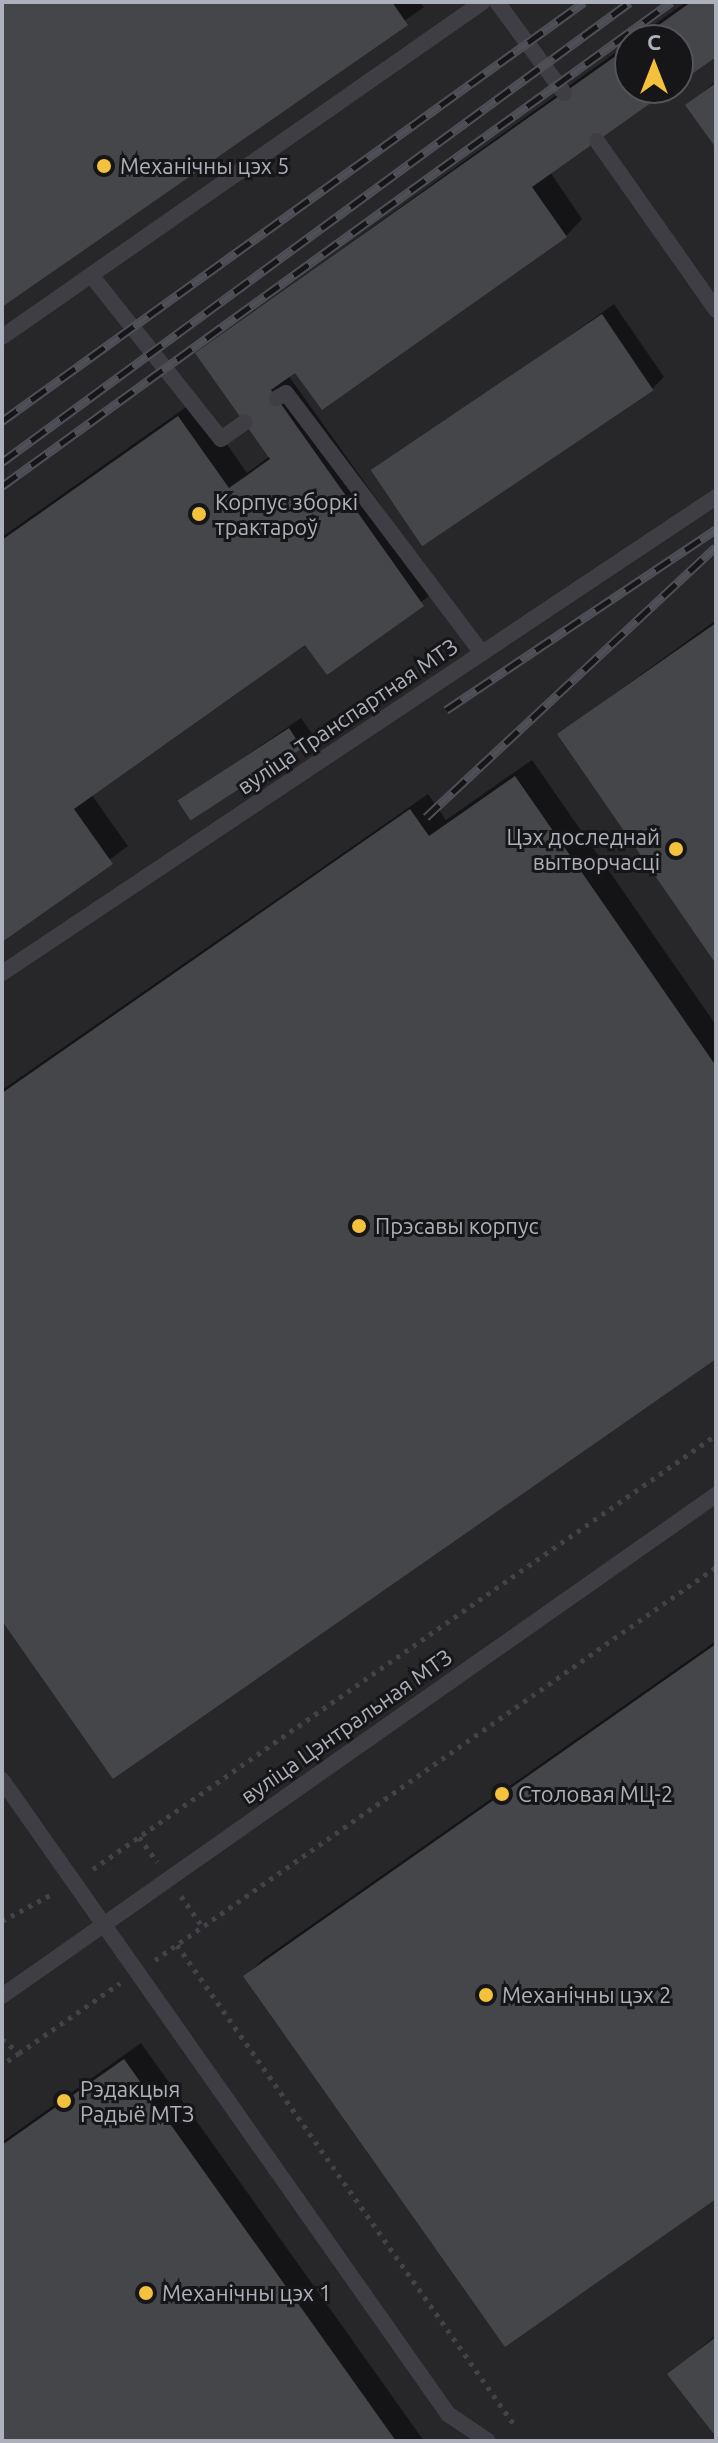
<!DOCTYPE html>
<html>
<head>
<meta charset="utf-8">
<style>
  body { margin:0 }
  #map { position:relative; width:718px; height:2443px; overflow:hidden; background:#1b1b1d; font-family:Ubuntu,sans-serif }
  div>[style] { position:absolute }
  .built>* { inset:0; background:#27272a }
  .shadow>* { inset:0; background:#0007 }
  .building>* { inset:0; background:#45464a; transform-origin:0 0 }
  .path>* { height:5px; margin-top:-2.5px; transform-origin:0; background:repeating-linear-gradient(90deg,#414349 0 4px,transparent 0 10px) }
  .lane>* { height:16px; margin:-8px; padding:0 8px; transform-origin:8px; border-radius:8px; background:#3e3e44 }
  .rail>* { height:9px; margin-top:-4.5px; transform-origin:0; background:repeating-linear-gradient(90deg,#161618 0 18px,#4f5057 0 36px); box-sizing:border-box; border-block:2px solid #4f5057 }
  .dots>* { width:22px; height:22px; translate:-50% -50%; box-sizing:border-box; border:4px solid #161618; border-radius:50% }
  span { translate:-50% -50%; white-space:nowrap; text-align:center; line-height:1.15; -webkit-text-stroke:6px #161618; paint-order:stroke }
  .poi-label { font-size:22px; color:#adb1bc }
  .left { translate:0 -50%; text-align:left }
  .right { translate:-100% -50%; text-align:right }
  .street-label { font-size:22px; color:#adb1bc }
  .frame { position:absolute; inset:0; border:4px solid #adb1bc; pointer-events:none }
  .north { position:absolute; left:614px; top:24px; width:80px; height:80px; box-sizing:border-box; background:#161618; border:2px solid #52545a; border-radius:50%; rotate:0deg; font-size:22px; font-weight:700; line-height:32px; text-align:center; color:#adb1bc }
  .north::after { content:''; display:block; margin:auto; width:28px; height:36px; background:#f4c13c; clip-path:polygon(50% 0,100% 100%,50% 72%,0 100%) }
</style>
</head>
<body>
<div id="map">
  <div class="built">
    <i style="clip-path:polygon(evenodd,2px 2px,716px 2px,716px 2441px,2px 2441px,2px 2px,630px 40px,678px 40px,678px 88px,630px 88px,630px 40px)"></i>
  </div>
  <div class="shadow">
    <i style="clip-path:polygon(2px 2px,420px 2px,424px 7px,2px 304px)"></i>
    <i style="clip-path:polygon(686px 2px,716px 2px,716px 54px,678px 81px,678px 40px,632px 40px)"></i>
    <i style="clip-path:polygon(630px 42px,630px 88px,668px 88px,550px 172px,582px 219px,566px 236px,288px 375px,440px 588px,327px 672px,306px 643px,91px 794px,128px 846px,2px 940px,2px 537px,196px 400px,247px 473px,270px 456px,197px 353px)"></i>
    <i style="clip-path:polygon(716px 81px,716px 145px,688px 105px)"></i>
    <i style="clip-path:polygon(614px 304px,664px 377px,653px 388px,375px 474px)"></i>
    <i style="clip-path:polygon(716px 620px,716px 960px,559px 734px)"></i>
    <i style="clip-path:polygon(301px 718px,313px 735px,301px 746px,180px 801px)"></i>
    <i style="clip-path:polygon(532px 760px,716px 1025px,716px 1357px,2px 1617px,2px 1090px,428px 794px,446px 820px)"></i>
    <i style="clip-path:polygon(716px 1641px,716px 2197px,246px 1976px,263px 1959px)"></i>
    <i style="clip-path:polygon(141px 2043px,424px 2441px,2px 2441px,2px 2142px)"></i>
    <i style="clip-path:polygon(716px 2335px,716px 2428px,670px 2374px)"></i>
  </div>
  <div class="building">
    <i style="clip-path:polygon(2px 2px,392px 2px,408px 25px,2px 307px)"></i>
    <i style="clip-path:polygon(691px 2px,716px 2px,716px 57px,678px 84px,678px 40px,638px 40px)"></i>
    <i style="clip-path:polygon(630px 46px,630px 88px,672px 88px,532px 187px,567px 237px,322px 410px,295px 373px,271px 390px,424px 606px,327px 675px,305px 645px,74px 809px,113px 864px,2px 942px,2px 540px,178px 416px,229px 488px,270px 459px,195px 353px)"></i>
    <i style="clip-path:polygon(716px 83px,716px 148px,685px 105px)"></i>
    <i style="left:602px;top:314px;width:92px;height:279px;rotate:56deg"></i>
    <i style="clip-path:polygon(716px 623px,716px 964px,557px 734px)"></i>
    <i style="left:289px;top:728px;width:24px;height:133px;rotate:57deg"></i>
    <i style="clip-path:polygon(515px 776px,716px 1066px,716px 1359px,113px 1779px,2px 1621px,2px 1093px,410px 809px,429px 836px)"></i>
    <i style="clip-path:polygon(716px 1644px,716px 2199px,505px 2347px,243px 1976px)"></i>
    <i style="clip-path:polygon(124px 2059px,396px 2441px,2px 2441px,2px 2145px)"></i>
    <i style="clip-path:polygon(716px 2337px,716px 2431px,713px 2433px,667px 2374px)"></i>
  </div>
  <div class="path">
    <i style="left:139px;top:1837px;width:31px;rotate:54deg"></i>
    <i style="left:93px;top:1869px;width:759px;rotate:-34.86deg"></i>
    <i style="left:181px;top:1896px;width:38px;rotate:55deg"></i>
    <i style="left:2px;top:1921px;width:59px;rotate:-28.3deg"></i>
    <i style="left:177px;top:1945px;width:588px;rotate:54.9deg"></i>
    <i style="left:155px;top:1960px;width:685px;rotate:-35.01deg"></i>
    <i style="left:2px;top:2039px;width:22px;rotate:39deg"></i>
    <i style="left:19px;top:2053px;width:21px;rotate:145deg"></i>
    <i style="left:19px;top:2053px;width:123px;rotate:-34.7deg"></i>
  </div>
  <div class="lane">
    <i style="left:497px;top:2px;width:113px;rotate:53.6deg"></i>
    <i style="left:597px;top:141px;width:207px;rotate:54.8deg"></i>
    <i style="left:91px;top:275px;width:209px;rotate:51.6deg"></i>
    <i style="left:221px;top:439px;width:29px;rotate:-35deg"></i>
    <i style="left:2px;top:337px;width:586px;rotate:-34.86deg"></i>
    <i style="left:277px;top:398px;width:10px;rotate:-29deg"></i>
    <i style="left:286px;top:393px;width:326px;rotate:53deg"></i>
    <i style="left:2px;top:973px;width:858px;rotate:-33.69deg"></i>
    <i style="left:2px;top:1780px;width:775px;rotate:54.87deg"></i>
    <i style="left:448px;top:2414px;width:48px;rotate:34deg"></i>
    <i style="left:2px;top:1996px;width:872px;rotate:-35.06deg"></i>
  </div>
  <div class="rail">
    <i style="left:2px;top:421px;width:717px;rotate:-35.75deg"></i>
    <i style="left:2px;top:462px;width:778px;rotate:-36.22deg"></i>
    <i style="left:2px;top:486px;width:826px;rotate:-35.88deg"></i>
    <i style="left:446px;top:710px;width:325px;rotate:-33.8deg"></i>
    <i style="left:426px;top:817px;width:396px;rotate:-43deg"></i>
  </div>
  <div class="dots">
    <i style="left:104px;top:166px;background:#f4c13c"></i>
    <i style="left:199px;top:514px;background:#f4c13c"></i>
    <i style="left:676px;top:849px;background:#f4c13c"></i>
    <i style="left:359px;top:1226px;background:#f4c13c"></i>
    <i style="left:502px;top:1794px;background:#f4c13c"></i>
    <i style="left:486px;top:1995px;background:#f4c13c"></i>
    <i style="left:64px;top:2101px;background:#f4c13c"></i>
    <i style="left:146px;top:2293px;background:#f4c13c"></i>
  </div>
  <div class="poi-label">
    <span class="left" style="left:120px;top:166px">Механічны цэх 5</span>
    <span class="left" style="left:215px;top:514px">Корпус зборкі<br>трактароў</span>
    <span class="right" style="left:660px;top:849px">Цэх доследнай<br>вытворчасці</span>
    <span class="left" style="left:375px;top:1226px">Прэсавы корпус</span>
    <span class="left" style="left:518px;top:1794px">Столовая МЦ-2</span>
    <span class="left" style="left:502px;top:1995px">Механічны цэх 2</span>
    <span class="left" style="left:80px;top:2101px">Рэдакцыя<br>Радыё МТЗ</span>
    <span class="left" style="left:162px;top:2293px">Механічны цэх 1</span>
  </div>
  <div class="street-label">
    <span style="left:347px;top:716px;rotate:-34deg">вуліца Транспартная МТЗ</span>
    <span style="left:346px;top:1726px;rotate:-35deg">вуліца Цэнтральная МТЗ</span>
  </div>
  <div class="frame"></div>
  <div class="north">С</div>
</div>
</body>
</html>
